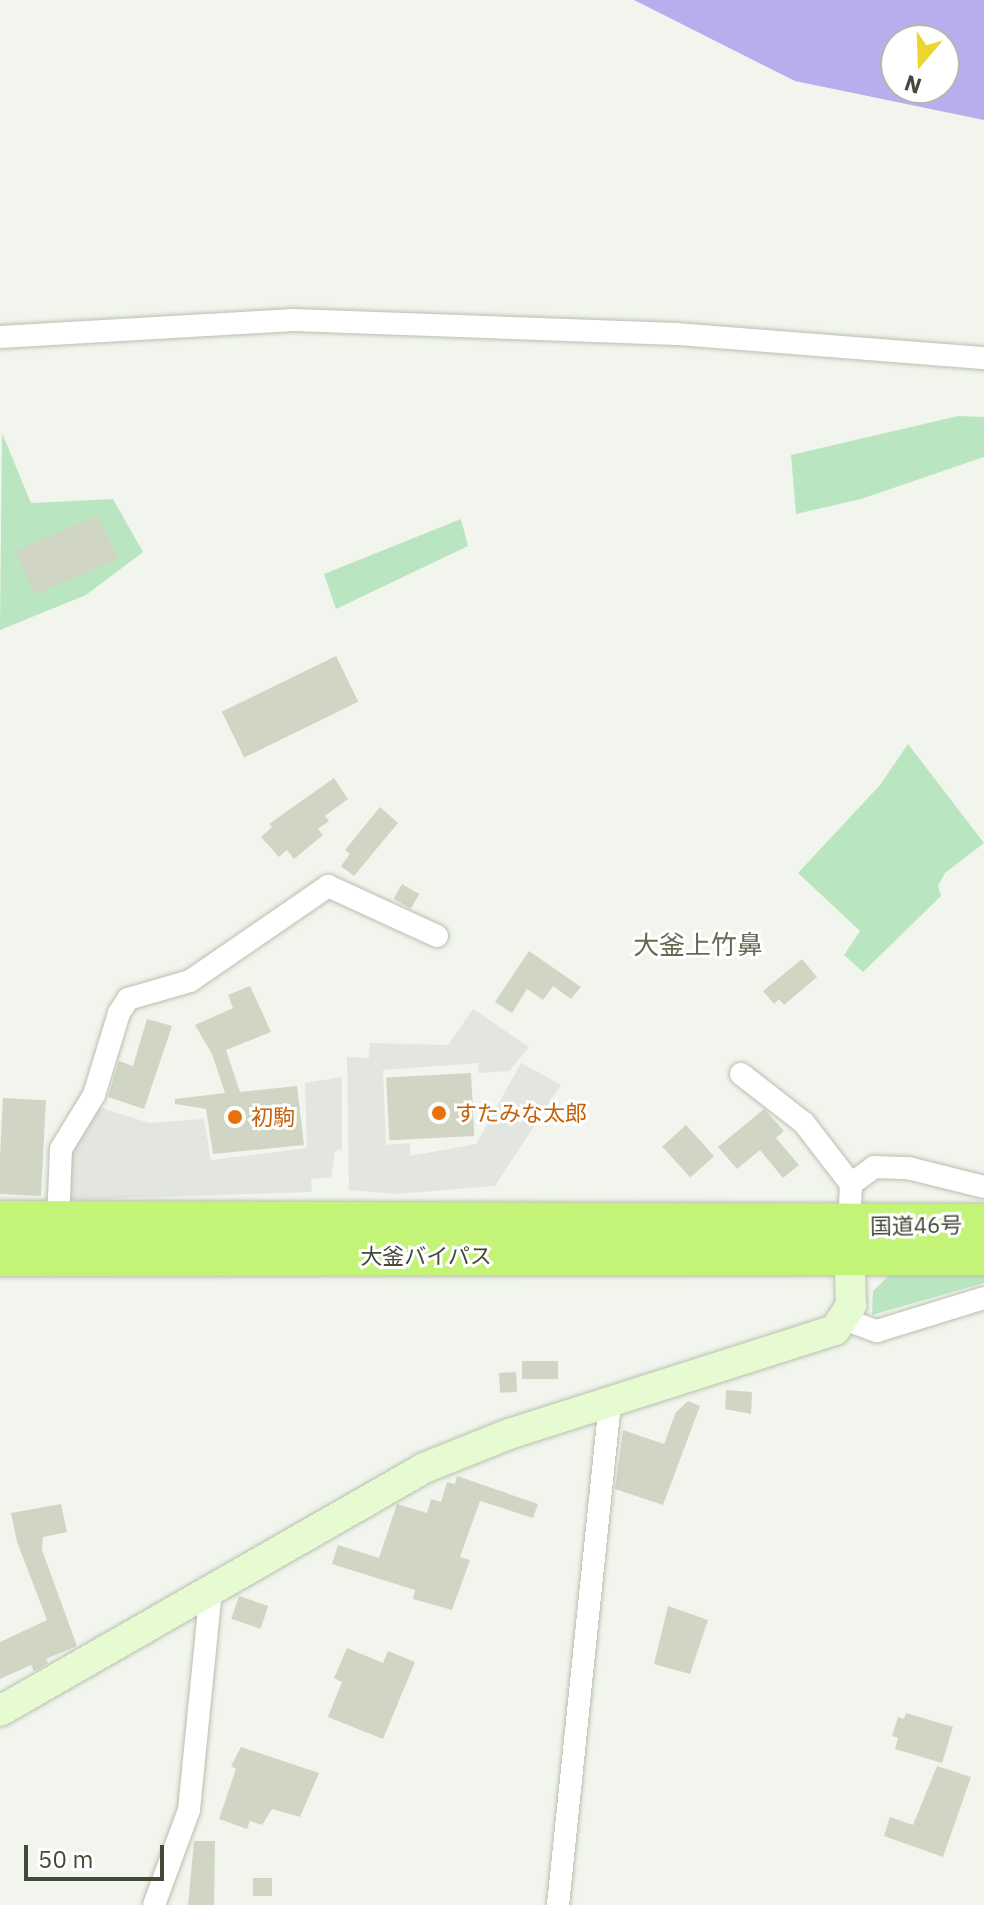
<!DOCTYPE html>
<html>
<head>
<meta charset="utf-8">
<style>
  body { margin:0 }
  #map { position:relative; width:984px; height:1905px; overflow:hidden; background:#f2f5ed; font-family:"IBM Plex Sans","Noto Sans JP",sans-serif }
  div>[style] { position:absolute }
  .green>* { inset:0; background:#b9e6c1 }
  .parking>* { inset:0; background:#e3e5e0 }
  .water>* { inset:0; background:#b7aeed }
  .building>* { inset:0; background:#d0d6c3; transform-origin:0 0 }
  .roads { filter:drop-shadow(0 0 2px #bac0af) drop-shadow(0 0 2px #bac0af) }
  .street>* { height:22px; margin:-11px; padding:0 11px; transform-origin:11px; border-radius:11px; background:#fff }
  .secondary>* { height:30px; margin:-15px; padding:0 15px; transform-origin:15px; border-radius:15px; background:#e6fbd1 }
  .highway>* { height:40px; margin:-20px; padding:0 20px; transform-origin:20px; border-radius:20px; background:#c3f478 }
  .dots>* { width:22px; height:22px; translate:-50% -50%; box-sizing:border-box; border:4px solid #fff; border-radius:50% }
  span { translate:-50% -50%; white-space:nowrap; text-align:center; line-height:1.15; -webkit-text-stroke:6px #fff; paint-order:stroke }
  .food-label { font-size:22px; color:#c56008 }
  .left { translate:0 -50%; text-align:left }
  .street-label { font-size:22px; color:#444a3a }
  .quarter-label { font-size:26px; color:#636c52 }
  .north { position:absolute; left:880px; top:24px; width:80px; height:80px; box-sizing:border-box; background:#fff; border:2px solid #b4b7b0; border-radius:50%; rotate:199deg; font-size:22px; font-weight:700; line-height:32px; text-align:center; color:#444a3a }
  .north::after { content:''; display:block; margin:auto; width:28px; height:36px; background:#ecd52d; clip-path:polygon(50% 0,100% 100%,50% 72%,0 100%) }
  .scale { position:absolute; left:24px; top:1845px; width:140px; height:36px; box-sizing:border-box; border:4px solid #444a3a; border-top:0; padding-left:10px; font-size:24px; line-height:28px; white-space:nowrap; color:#444a3a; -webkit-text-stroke:6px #fff; paint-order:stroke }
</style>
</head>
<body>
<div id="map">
  <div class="green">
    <i style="clip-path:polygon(958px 416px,984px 417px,984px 457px,861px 499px,796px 514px,791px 455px)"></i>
    <i style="clip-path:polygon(2px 433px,31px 503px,113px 499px,143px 552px,86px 595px,0 630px)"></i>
    <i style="clip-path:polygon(461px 519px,468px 546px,336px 609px,324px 574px)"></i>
    <i style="clip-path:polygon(908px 744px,984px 843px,945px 873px,938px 886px,941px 896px,863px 972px,844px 955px,860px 931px,798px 873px,880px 785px)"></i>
    <i style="clip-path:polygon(892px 1273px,984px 1274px,984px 1283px,872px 1315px,873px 1291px)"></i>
  </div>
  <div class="parking">
    <i style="clip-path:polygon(473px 1009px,529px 1047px,509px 1071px,478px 1073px,479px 1063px,383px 1070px,386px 1145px,410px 1143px,410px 1156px,476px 1144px,521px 1063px,561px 1085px,495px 1186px,397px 1194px,349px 1190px,347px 1057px,369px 1058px,370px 1043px,448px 1045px)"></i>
    <i style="clip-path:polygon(342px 1077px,342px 1149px,335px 1151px,331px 1177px,311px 1179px,312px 1192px,67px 1200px,71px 1146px,96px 1106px,149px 1123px,204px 1119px,211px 1160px,307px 1148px,305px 1083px)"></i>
  </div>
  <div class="water">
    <i style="clip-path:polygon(evenodd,634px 0,984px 0,984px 120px,795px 81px,634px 0,896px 40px,944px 40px,944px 88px,896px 88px,896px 40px)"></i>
  </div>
  <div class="building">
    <i style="left:99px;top:515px;width:48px;height:91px;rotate:67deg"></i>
    <i style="left:336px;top:656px;width:51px;height:127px;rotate:64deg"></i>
    <i style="clip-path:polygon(334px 778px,348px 799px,325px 816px,329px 821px,318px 829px,323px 835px,294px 859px,287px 850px,279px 857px,261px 837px,272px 827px,269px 824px)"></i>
    <i style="clip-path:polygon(380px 807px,398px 823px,354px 876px,341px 866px,350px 854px,345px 850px)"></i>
    <i style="left:402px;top:884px;width:20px;height:17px;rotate:30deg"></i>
    <i style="clip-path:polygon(529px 951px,581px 987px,571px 999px,553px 986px,543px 1000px,527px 989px,512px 1013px,495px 1002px)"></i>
    <i style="clip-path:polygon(802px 959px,817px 977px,784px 1005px,779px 999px,774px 1004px,763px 991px)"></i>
    <i style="clip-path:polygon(250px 986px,271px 1032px,226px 1050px,240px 1092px,297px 1086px,304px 1145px,213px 1154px,206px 1109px,175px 1104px,175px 1099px,225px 1093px,212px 1054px,195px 1025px,233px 1008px,228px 995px)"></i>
    <i style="clip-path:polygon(147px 1019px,172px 1026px,144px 1109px,108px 1097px,119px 1061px,133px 1066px)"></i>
    <i style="left:471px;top:1073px;width:63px;height:85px;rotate:87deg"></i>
    <i style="left:3px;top:1098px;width:43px;height:96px;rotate:3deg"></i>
    <i style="clip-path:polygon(764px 1109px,784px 1131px,776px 1138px,799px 1165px,783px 1178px,760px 1150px,737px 1169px,718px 1147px)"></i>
    <i style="left:686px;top:1125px;width:42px;height:32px;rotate:48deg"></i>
    <i style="left:522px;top:1361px;width:36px;height:18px"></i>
    <i style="left:516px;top:1372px;width:20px;height:17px;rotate:87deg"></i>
    <i style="clip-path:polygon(726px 1390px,752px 1392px,751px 1414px,725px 1409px)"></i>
    <i style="clip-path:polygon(688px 1401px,700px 1406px,663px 1505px,615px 1489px,623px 1430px,664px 1444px,676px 1412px)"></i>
    <i style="clip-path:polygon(457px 1476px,538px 1504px,533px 1518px,480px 1501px,460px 1557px,470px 1560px,452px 1610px,413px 1599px,415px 1590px,332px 1564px,338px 1545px,379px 1558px,397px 1504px,427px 1513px,431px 1499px,441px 1502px,447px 1482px,455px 1484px)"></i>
    <i style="clip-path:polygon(61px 1504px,67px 1532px,43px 1537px,42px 1550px,77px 1646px,46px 1659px,48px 1663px,34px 1671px,31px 1665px,0 1679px,0 1642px,47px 1620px,17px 1542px,11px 1513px)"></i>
    <i style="left:239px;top:1596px;width:31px;height:24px;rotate:19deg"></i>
    <i style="clip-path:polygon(668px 1606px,708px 1620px,690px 1674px,654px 1664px)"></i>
    <i style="clip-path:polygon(347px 1648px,383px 1663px,388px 1651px,415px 1662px,383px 1739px,328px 1717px,342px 1682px,334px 1678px)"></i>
    <i style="clip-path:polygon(906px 1713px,953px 1727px,942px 1763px,895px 1749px,898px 1738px,892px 1736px,898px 1717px,904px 1719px)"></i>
    <i style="clip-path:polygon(241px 1747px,319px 1773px,300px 1817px,272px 1809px,262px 1825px,250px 1821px,247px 1829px,219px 1819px,236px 1769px,231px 1766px)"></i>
    <i style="clip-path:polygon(937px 1766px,971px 1777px,943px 1857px,884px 1836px,890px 1817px,913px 1825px)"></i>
    <i style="clip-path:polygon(194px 1841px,215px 1841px,214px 1905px,188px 1905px)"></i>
    <i style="left:253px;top:1878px;width:19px;height:18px"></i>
  </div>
  <div class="roads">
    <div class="street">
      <i style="left:0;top:337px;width:294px;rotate:-3.3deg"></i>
      <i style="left:294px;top:320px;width:383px;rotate:2.1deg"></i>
      <i style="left:677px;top:334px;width:308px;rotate:4.5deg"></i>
      <i style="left:741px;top:1074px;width:80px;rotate:37.9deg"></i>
      <i style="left:804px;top:1123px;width:77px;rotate:52.4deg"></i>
      <i style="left:58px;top:1221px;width:72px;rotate:-87.6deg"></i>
      <i style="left:61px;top:1149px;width:63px;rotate:-58.6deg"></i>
      <i style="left:94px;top:1095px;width:86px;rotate:-73deg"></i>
      <i style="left:119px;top:1013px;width:17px;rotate:-57deg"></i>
      <i style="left:128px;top:999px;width:65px;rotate:-16.2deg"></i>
      <i style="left:190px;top:981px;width:168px;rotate:-34.5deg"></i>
      <i style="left:328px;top:886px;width:120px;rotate:24.6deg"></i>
      <i style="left:849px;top:1227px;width:43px;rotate:-87.3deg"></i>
      <i style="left:851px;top:1184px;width:29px;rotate:-36deg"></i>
      <i style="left:874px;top:1167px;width:34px;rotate:2deg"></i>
      <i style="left:908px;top:1168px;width:78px;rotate:14deg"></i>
      <i style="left:846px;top:1320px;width:33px;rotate:20deg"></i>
      <i style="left:877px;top:1331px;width:112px;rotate:-17.1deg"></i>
      <i style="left:154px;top:1905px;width:101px;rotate:-69.8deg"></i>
      <i style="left:189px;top:1810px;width:221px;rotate:-84.3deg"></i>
      <i style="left:558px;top:1905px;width:505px;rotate:-84.09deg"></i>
    </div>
    <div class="secondary">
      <i style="left:0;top:1711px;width:489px;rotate:-29.8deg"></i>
      <i style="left:424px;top:1468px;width:92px;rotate:-21.8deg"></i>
      <i style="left:509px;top:1434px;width:342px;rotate:-17.7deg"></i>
      <i style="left:835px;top:1330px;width:30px;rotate:-57deg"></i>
      <i style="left:851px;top:1305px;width:68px;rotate:-91.7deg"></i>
    </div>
    <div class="highway">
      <i style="left:0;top:1221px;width:984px;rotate:0.17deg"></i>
      <i style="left:0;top:1256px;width:984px;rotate:-0.06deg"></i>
    </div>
  </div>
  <div class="dots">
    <i style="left:439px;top:1113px;background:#e8710a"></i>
    <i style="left:235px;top:1117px;background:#e8710a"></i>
  </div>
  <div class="food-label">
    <span class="left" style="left:455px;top:1113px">すたみな太郎</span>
    <span class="left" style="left:251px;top:1117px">初駒</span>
  </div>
  <div class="street-label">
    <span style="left:916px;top:1225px;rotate:-1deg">国道46号</span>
    <span style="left:426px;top:1256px">大釜バイパス</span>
  </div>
  <div class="quarter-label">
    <span style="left:698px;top:945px">大釜上竹鼻</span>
  </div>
  <div class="north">N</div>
  <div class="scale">50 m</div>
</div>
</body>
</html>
